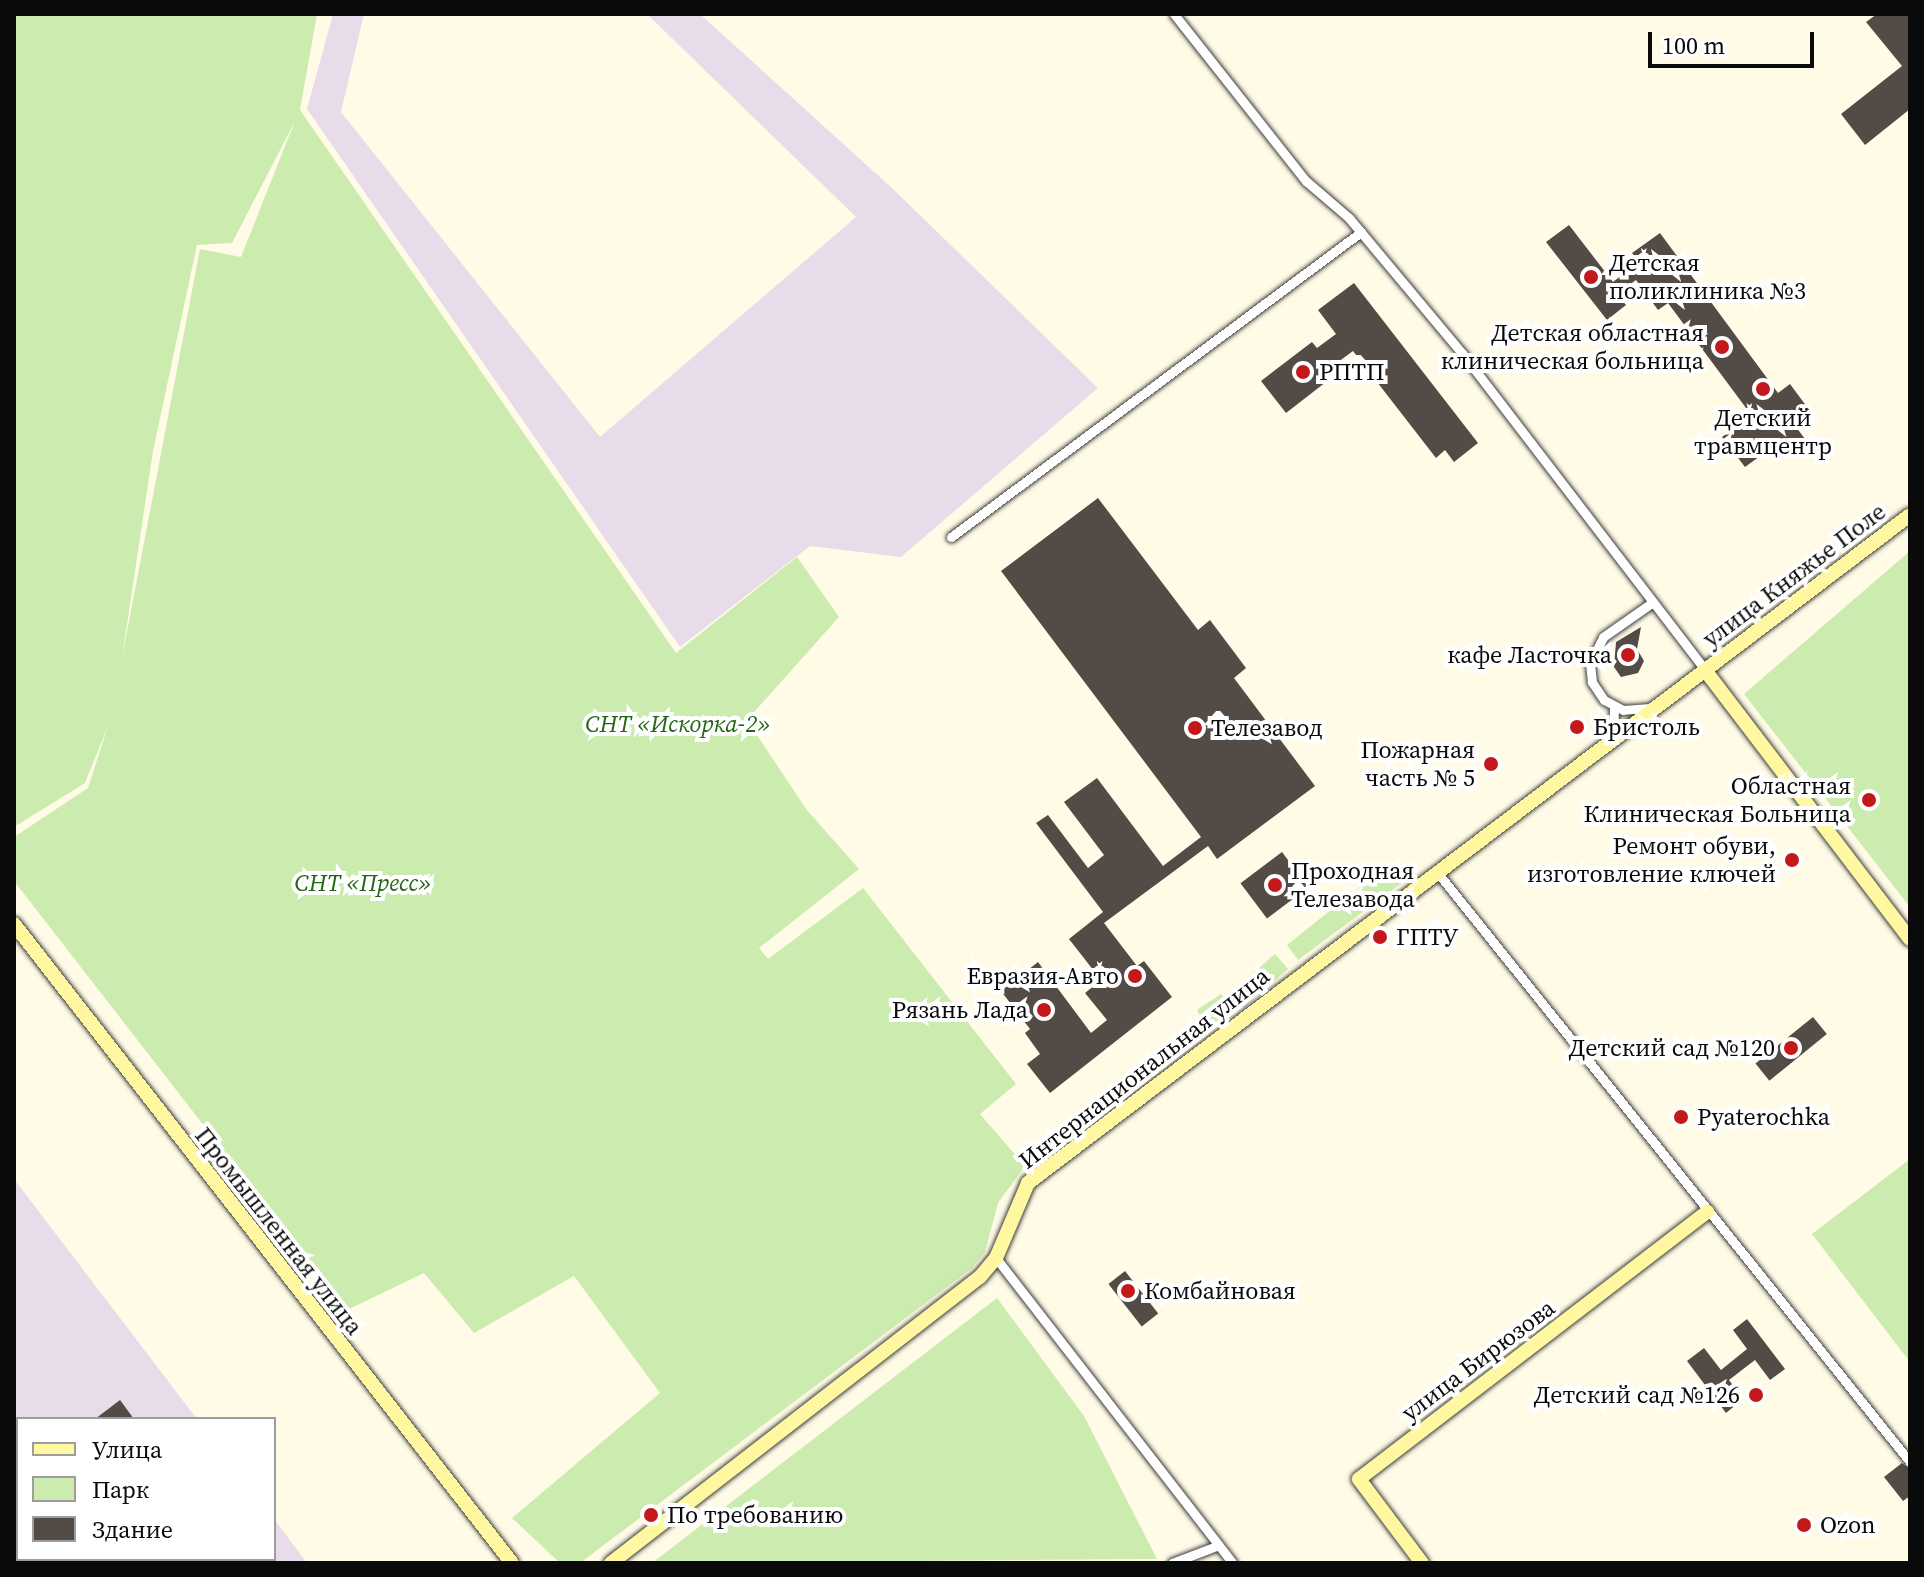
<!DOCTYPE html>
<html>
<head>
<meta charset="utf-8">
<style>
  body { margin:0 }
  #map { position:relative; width:1924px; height:1577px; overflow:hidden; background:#fffbe6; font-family:"Source Serif 4",serif }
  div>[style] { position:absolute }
  .industrial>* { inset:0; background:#e9dcea }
  .green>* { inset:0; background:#cbecae; transform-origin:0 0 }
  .building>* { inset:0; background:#534b45; transform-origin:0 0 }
  .roads { filter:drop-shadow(0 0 2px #3d3d3d) drop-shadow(0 0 2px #3d3d3d) }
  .street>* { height:9px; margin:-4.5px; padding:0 4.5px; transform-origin:4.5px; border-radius:4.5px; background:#fff }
  .secondary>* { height:14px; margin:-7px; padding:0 7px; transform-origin:7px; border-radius:7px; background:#fff8a1 }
  .dots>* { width:22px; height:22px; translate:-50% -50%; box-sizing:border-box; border:4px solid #fff; border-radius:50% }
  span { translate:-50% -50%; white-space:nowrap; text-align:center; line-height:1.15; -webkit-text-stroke:8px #fff; paint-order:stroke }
  .poi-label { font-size:24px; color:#0a0a0a }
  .left { translate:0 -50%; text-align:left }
  .right { translate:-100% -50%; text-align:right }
  .street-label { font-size:24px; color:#0a0a0a }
  .park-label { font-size:24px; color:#246517; font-style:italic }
  .frame { position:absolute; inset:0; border:16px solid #0a0a0a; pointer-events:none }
  .legend { position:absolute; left:16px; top:1417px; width:260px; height:144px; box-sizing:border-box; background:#fff; border:2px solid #9d9d9d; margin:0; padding:10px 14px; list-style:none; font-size:24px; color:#0a0a0a }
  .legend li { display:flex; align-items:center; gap:16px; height:40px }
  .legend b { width:40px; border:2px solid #9d9d9d }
  .scale { position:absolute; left:1648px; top:32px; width:166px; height:36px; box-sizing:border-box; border:4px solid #0a0a0a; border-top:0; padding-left:10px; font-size:24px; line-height:28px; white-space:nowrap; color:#0a0a0a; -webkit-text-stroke:6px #fff; paint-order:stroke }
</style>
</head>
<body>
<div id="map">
  <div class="industrial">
    <i style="clip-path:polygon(333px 14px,364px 14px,341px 112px,600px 437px,856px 217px,647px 14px,700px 14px,893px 189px,1098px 388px,901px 557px,810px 546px,680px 647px,307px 109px)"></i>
    <i style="clip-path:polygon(14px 1179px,197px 1419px,18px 1419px,18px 1559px,274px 1559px,274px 1519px,307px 1563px,14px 1563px)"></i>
  </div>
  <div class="green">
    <i style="clip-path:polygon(evenodd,14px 14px,317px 14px,300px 110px,676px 653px,797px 557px,839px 617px,747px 720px,806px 809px,859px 869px,759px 948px,768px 959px,863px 888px,1016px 1084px,980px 1114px,1025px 1166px,998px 1203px,985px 1252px,972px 1268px,580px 1563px,560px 1563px,512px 1518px,660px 1393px,574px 1276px,474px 1333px,424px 1273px,347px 1310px,14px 881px,14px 837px,88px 788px,108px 726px,85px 783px,14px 827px,14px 14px,295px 121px,241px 257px,200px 249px,122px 658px,153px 451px,197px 245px,232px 243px,295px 121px)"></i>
    <i style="clip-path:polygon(1910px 551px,1910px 907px,1744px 694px)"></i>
    <i style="clip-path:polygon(1386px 866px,1411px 876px,1298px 960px,1287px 945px)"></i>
    <i style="left:1275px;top:954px;width:20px;height:59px;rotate:49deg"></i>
    <i style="clip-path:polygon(1221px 994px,1234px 1009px,1210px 1026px,1204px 1024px,1197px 1010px)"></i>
    <i style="clip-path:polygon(1189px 1032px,1191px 1046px,1148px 1076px,1138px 1073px)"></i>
    <i style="clip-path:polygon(1910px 1159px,1910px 1362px,1812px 1234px)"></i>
    <i style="clip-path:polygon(997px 1298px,1084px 1416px,1157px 1559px,652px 1563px)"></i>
  </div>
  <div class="building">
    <i style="clip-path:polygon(1877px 14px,1910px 14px,1910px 109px,1865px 145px,1841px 114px,1902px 66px,1866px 22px)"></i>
    <i style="clip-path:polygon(1569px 225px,1613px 282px,1639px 262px,1632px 253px,1660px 233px,1778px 393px,1790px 384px,1813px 415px,1796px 427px,1808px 443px,1788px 458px,1778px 443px,1745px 467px,1722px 437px,1752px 416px,1668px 303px,1658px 310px,1636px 280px,1617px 294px,1626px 305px,1607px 320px,1546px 242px)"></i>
    <i style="clip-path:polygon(1354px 283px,1478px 443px,1454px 462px,1445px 450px,1436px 458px,1353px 351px,1330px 368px,1335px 375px,1286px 413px,1261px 381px,1312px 342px,1317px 348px,1336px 334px,1318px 310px)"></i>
    <i style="clip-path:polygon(1098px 498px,1198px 630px,1210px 620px,1246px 668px,1234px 678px,1315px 786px,1217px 859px,1208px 846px,1104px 923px,1137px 966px,1144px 961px,1172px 997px,1050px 1093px,1027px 1064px,1040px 1054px,1025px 1033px,1030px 1029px,1001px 991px,1038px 962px,1091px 1033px,1107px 1020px,1085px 993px,1101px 980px,1069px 939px,1103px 912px,1036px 823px,1048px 815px,1088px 868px,1104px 855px,1064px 802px,1097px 778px,1163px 866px,1201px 837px,1001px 571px)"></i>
    <i style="clip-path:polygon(1641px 627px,1637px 649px,1644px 661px,1638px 673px,1621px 677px,1614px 667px,1616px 642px)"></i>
    <i style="left:1282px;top:852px;width:44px;height:52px;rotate:53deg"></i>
    <i style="left:1813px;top:1017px;width:22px;height:74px;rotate:51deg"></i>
    <i style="left:1125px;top:1271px;width:54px;height:21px;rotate:52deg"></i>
    <i style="clip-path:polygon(1747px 1319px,1785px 1369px,1770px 1380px,1755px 1360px,1729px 1380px,1743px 1399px,1726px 1413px,1687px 1361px,1704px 1348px,1721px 1370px,1747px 1349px,1733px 1330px)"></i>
    <i style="clip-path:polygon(120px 1400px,134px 1419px,95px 1419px)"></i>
    <i style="clip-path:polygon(1902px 1463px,1910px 1469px,1910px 1496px,1903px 1501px,1884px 1477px)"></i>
  </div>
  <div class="roads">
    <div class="street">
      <i style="left:1174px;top:14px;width:213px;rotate:51.7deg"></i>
      <i style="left:1306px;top:181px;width:57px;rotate:40.7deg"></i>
      <i style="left:1349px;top:218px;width:176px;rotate:50.1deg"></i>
      <i style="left:1462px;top:353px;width:399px;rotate:52.5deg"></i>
      <i style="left:951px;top:537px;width:511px;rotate:-36.65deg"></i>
      <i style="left:1650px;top:708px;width:27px;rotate:176deg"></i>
      <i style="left:1623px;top:710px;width:21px;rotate:-152deg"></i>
      <i style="left:1604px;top:700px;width:22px;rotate:-124deg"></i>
      <i style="left:1592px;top:682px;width:19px;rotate:-96deg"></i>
      <i style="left:1590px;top:663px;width:29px;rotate:-63deg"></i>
      <i style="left:1603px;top:637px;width:61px;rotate:-35deg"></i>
      <i style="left:1613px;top:738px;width:32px;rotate:-88deg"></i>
      <i style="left:1437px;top:872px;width:756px;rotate:51.28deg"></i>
      <i style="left:996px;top:1258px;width:386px;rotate:52.2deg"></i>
      <i style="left:1172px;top:1563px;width:50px;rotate:-21deg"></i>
    </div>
    <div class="secondary">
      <i style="left:1705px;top:670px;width:338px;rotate:52.7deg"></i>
      <i style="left:14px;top:924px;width:810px;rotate:52.07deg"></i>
      <i style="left:611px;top:1563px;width:467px;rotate:-37.8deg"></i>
      <i style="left:980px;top:1277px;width:25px;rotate:-50deg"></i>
      <i style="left:996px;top:1258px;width:82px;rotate:-66.9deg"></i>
      <i style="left:1028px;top:1183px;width:1106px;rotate:-37.14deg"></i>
      <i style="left:1422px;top:1563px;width:105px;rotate:-126.9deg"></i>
      <i style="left:1359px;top:1479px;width:439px;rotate:-37.5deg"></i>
    </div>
  </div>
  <div class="dots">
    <i style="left:1591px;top:277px;background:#c3191a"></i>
    <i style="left:1722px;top:347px;background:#c3191a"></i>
    <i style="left:1303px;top:372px;background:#c3191a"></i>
    <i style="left:1763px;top:389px;background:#c3191a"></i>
    <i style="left:1628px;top:655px;background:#c3191a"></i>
    <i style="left:1577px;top:727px;background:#c3191a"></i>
    <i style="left:1195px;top:728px;background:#c3191a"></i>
    <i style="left:1491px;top:764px;background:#c3191a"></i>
    <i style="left:1869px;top:800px;background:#c3191a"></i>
    <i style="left:1792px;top:860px;background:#c3191a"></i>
    <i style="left:1275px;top:885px;background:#c3191a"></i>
    <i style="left:1380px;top:937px;background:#c3191a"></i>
    <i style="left:1135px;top:976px;background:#c3191a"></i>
    <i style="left:1044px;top:1010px;background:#c3191a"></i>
    <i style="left:1791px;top:1048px;background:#c3191a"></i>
    <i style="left:1681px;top:1117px;background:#c3191a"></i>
    <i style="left:1128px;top:1291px;background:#c3191a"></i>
    <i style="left:1756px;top:1395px;background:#c3191a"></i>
    <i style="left:651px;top:1515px;background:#c3191a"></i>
    <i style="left:1804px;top:1525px;background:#c3191a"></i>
  </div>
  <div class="poi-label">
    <span class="left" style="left:1609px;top:277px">Детская<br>поликлиника №3</span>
    <span class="right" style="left:1704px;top:347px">Детская областная<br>клиническая больница</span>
    <span class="left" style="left:1319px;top:372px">РПТП</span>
    <span style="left:1763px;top:432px">Детский<br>травмцентр</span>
    <span class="right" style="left:1612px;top:655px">кафе Ласточка</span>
    <span class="left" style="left:1593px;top:727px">Бристоль</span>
    <span class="left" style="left:1211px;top:728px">Телезавод</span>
    <span class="right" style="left:1475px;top:764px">Пожарная<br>часть № 5</span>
    <span class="right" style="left:1851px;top:800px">Областная<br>Клиническая Больница</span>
    <span class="right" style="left:1776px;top:860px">Ремонт обуви,<br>изготовление ключей</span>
    <span class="left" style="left:1291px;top:885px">Проходная<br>Телезавода</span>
    <span class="left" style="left:1396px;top:937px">ГПТУ</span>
    <span class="right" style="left:1119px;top:976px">Евразия-Авто</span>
    <span class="right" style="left:1028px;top:1010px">Рязань Лада</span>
    <span class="right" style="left:1775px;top:1048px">Детский сад №120</span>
    <span class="left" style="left:1697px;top:1117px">Pyaterochka</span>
    <span class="left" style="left:1144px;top:1291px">Комбайновая</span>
    <span class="right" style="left:1740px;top:1395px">Детский сад №126</span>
    <span class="left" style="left:667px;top:1515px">По требованию</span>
    <span class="left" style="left:1820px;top:1525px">Ozon</span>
  </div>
  <div class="street-label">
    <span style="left:1794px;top:575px;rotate:-37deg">улица Княжье Поле</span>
    <span style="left:1144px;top:1068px;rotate:-38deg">Интернациональная улица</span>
    <span style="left:279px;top:1231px;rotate:52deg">Промышленная улица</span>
    <span style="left:1478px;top:1360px;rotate:-37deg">улица Бирюзова</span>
  </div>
  <div class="park-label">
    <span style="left:678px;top:724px">СНТ «Искорка-2»</span>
    <span style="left:363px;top:883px">СНТ «Пресс»</span>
  </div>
  <div class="frame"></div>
  <ul class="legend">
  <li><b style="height:10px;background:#fff8a1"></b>Улица</li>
  <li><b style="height:22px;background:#cbecae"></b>Парк</li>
  <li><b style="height:22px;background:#534b45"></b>Здание</li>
  </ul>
  <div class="scale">100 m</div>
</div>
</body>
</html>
